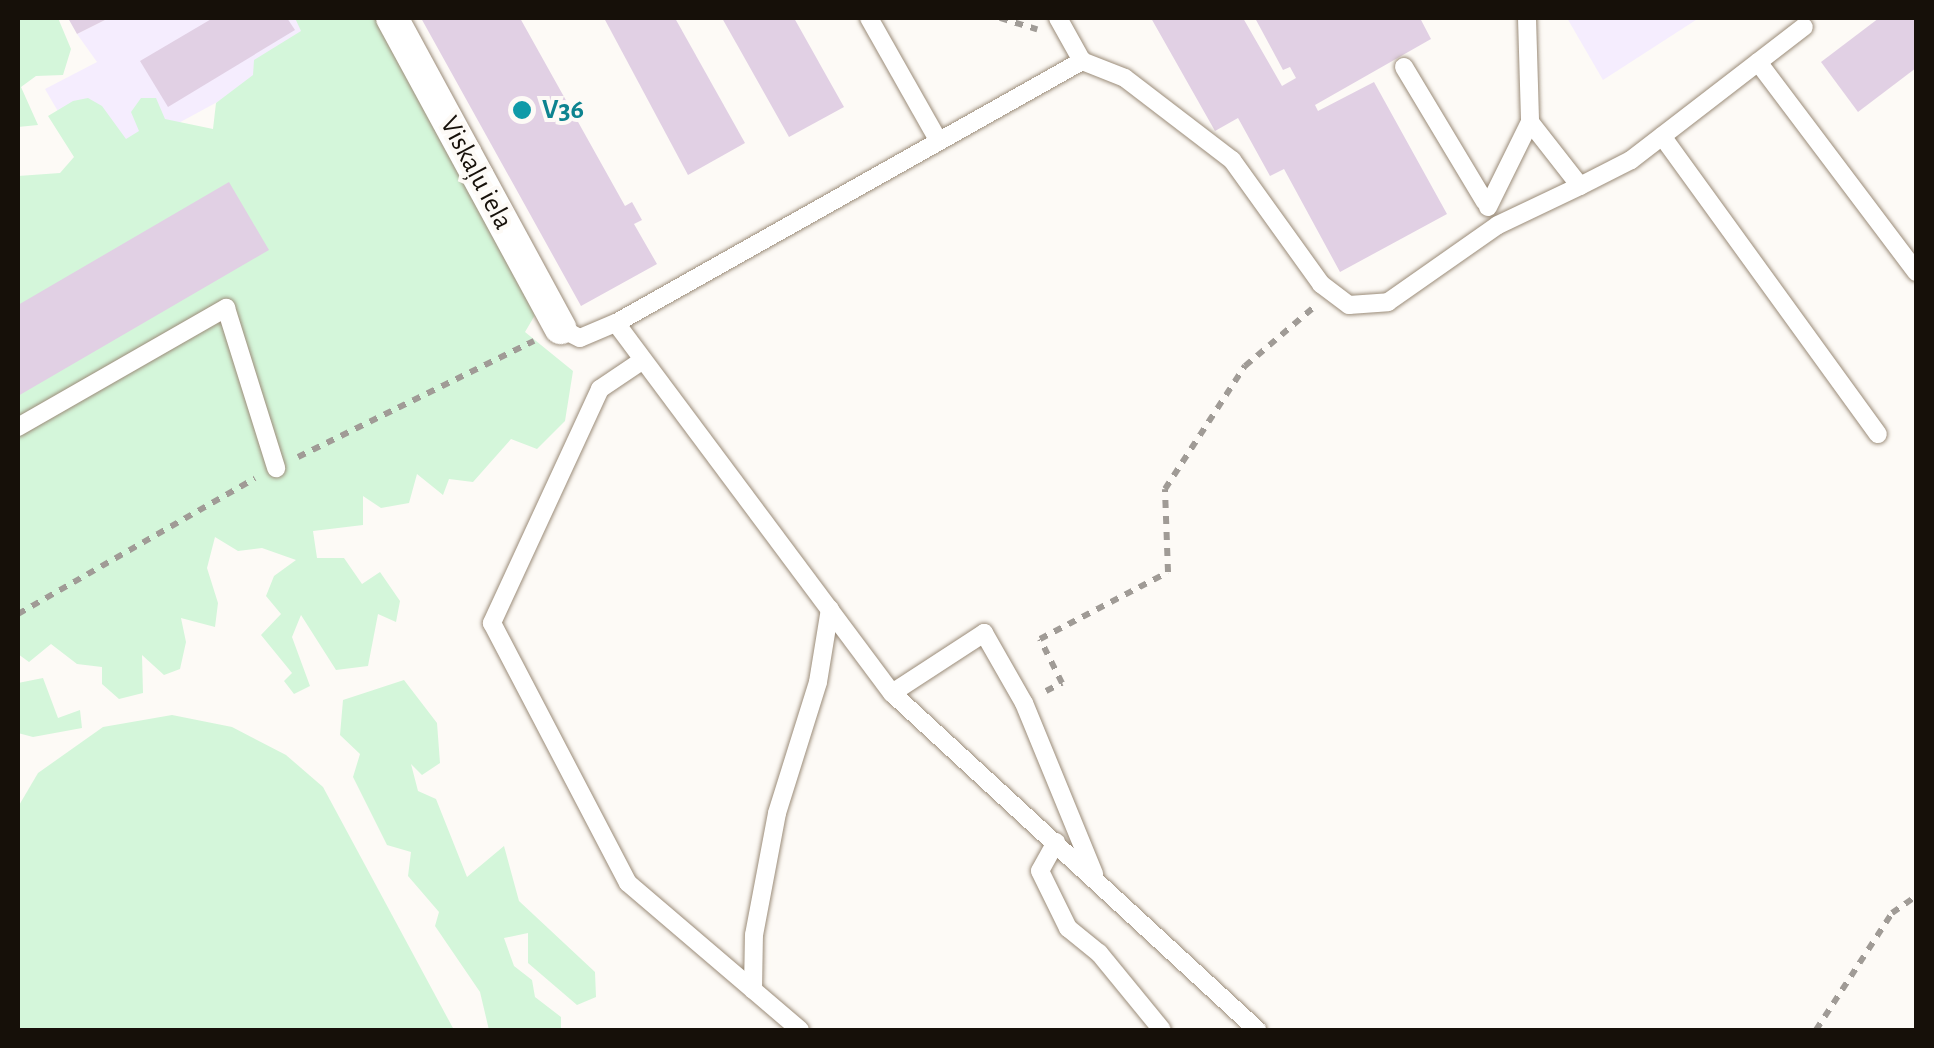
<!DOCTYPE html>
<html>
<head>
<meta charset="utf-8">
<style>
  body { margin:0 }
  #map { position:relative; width:1934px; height:1048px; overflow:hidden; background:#fdfaf6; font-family:"Alegreya Sans",sans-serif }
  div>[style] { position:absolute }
  .commercial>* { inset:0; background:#f5edfe }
  .green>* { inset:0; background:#d4f6da }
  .building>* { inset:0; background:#e1d0e4 }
  .path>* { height:6px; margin-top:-3px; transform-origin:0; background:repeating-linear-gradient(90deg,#a09b96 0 8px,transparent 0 16px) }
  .roads { filter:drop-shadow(0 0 2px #9b8c79) drop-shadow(0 0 2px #9b8c79) }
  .lane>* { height:18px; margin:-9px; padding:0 9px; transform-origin:9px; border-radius:9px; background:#fff }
  .street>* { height:32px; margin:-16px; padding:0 16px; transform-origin:16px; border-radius:16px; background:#fff }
  .dots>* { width:28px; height:28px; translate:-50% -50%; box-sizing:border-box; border:5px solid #fdfaf6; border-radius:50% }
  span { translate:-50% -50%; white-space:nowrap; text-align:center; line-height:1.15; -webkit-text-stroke:8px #fdfaf6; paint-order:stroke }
  .culture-label { font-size:28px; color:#0d838f; font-weight:700 }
  .left { translate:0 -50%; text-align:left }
  .street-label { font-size:28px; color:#161009 }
  .frame { position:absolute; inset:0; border:20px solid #161009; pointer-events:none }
</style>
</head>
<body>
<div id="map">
  <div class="commercial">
    <i style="clip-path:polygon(109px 18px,372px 18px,92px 170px,45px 89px,97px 62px,77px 34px)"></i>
    <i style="clip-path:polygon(1567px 18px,1699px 18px,1603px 80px)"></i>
  </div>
  <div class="green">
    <i style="clip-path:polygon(18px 18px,58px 18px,71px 49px,63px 75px,36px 76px,21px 87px,38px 125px,18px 127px)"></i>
    <i style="clip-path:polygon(295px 18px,386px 18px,535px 315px,525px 332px,573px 371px,565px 421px,537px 449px,511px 439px,473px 482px,449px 479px,443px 495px,417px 474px,409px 503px,381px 508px,363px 496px,363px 525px,313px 531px,317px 558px,344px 558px,362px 584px,380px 572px,400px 601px,396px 622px,378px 614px,368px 666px,336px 670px,301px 615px,292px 637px,310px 686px,294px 694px,284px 681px,292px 673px,261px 635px,281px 614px,266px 596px,274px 576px,296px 560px,262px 548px,238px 551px,215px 537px,207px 568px,218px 603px,215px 627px,181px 618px,186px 642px,180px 669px,164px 675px,142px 655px,143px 693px,119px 699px,102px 684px,102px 667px,77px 664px,51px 644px,29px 662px,18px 654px,18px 176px,60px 173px,74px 157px,48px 116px,73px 101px,88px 98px,102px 106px,126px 139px,139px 131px,131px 112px,141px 98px,156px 98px,165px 119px,213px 129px,216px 103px,253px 75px,254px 60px,301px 31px)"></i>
    <i style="clip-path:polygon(43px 678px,58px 718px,80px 710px,82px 728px,33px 737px,18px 733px,18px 683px)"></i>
    <i style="clip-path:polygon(404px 680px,437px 723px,440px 763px,422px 775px,411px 764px,418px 791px,436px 799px,467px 877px,504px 846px,519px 901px,595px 972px,596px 997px,577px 1005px,528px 963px,528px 933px,504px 938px,514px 966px,532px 980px,535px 997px,561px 1017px,561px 1030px,489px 1030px,480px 992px,435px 926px,439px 912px,408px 876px,411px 852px,387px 845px,353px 777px,360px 754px,340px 735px,343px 700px)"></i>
    <i style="clip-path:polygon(172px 715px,232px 727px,286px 755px,323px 787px,454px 1030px,18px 1030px,18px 807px,38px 773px,103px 727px)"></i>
  </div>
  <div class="building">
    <i style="clip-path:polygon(68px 18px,109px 18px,77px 34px)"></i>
    <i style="clip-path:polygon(213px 18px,287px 18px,295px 30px,168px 107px,140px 61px)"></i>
    <i style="clip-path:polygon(421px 18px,520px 18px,625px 206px,632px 202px,642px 220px,634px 224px,657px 264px,581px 306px)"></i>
    <i style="clip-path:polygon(604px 18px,675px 18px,745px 143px,688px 175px)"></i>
    <i style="clip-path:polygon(722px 18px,794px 18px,844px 107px,789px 137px)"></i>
    <i style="clip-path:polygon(1151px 18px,1243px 18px,1282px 86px,1296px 78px,1290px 67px,1283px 70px,1255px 18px,1420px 18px,1431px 39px,1315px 105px,1318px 111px,1374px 82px,1447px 214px,1340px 272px,1284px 169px,1270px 176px,1238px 118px,1215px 131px)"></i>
    <i style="clip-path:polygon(1879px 18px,1916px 18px,1916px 68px,1858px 112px,1821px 62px)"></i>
    <i style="clip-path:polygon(229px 182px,269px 250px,18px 396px,18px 305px)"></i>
  </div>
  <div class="path">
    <i style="left:1000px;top:18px;width:39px;rotate:17deg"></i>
    <i style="left:298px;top:457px;width:263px;rotate:-26.2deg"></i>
    <i style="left:18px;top:614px;width:273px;rotate:-29.8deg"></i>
    <i style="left:1046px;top:691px;width:18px;rotate:-27deg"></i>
    <i style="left:1062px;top:683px;width:49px;rotate:-116.6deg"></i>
    <i style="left:1040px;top:639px;width:144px;rotate:-27.6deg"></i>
    <i style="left:1168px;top:572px;width:83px;rotate:-92.1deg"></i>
    <i style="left:1165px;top:489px;width:147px;rotate:-57deg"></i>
    <i style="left:1245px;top:366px;width:91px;rotate:-40.5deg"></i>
    <i style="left:1816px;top:1030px;width:140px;rotate:-57deg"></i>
    <i style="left:1892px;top:913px;width:29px;rotate:-35deg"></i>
  </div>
  <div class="roads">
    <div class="lane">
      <i style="left:869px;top:18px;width:140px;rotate:60.5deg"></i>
      <i style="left:1058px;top:18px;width:49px;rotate:60.8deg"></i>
      <i style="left:1082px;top:61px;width:46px;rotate:21.6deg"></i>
      <i style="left:1125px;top:78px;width:135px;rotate:37.5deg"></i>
      <i style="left:1232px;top:160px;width:153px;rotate:54.3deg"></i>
      <i style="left:1321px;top:284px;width:35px;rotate:37deg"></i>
      <i style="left:1349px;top:305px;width:39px;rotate:-4deg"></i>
      <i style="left:1388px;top:302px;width:134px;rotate:-35deg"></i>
      <i style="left:1498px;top:225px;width:91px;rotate:-25.4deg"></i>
      <i style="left:1527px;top:18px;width:104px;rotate:88.3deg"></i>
      <i style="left:1530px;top:122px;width:81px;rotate:52deg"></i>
      <i style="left:1580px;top:186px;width:57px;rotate:-27deg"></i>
      <i style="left:1631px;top:160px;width:218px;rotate:-37.6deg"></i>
      <i style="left:1758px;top:62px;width:263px;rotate:53deg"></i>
      <i style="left:1404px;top:67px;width:157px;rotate:59deg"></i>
      <i style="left:1662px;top:136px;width:368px;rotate:54.1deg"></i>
      <i style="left:1488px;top:207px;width:95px;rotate:-63.7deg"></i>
      <i style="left:616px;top:323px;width:462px;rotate:53.3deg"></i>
      <i style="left:892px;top:693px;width:497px;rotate:42.7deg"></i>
      <i style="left:560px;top:328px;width:22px;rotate:27deg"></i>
      <i style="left:580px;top:338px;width:39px;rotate:-23deg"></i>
      <i style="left:616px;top:323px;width:535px;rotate:-29.35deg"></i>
      <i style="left:643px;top:360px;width:52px;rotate:146deg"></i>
      <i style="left:600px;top:389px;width:258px;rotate:114.8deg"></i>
      <i style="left:492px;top:623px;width:293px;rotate:62.4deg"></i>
      <i style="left:628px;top:883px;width:226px;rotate:40.5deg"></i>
      <i style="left:18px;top:427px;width:240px;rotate:-29.8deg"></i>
      <i style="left:226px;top:308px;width:168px;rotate:72.6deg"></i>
      <i style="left:892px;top:693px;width:110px;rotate:-33.1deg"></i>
      <i style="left:984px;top:633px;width:81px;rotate:60.3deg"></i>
      <i style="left:1024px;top:703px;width:185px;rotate:67.7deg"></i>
      <i style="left:1056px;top:842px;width:33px;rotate:119deg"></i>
      <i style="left:1040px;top:871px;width:64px;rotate:63.8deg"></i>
      <i style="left:1068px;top:928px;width:40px;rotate:39deg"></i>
      <i style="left:1099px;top:953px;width:99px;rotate:50.7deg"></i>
      <i style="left:753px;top:990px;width:55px;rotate:-89deg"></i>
      <i style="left:754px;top:935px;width:124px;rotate:-79.3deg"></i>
      <i style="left:777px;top:813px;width:137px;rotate:-72.6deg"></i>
      <i style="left:818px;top:682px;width:74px;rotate:-80.7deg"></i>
    </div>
    <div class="street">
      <i style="left:392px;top:18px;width:353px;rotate:61.5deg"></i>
    </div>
  </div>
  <div class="dots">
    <i style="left:522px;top:110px;background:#0f9aa8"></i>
  </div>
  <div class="culture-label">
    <span class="left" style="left:542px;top:110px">V36</span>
  </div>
  <div class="street-label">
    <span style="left:476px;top:173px;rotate:62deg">Viskaļu iela</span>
  </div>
  <div class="frame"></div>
</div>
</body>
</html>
